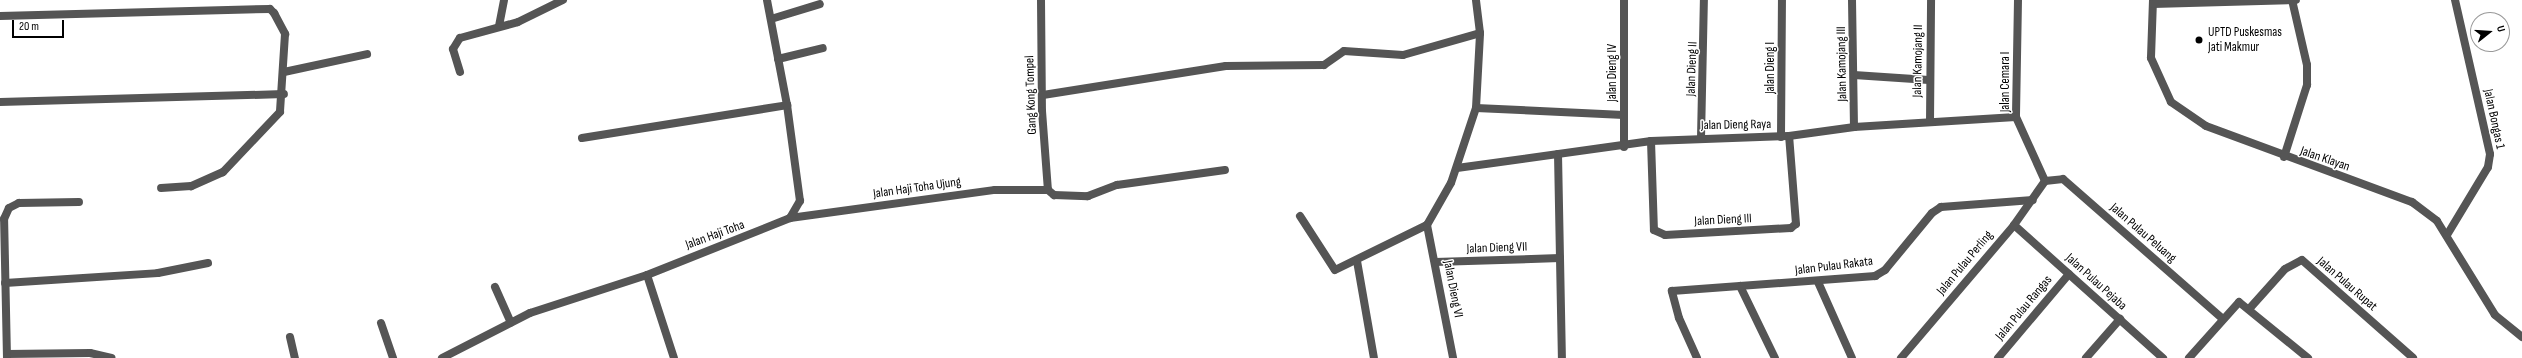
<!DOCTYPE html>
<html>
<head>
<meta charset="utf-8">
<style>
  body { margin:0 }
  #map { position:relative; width:2522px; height:358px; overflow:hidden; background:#fff; font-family:"Sofia Sans Condensed",sans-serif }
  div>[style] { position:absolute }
  .minor>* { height:8px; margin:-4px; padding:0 4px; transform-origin:4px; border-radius:4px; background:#555 }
  .tertiary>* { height:8px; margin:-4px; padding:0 4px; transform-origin:4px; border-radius:4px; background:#555 }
  .dots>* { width:11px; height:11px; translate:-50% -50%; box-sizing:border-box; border:2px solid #fff; border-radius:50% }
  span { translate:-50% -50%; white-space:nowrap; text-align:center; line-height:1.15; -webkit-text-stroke:3px #fff; paint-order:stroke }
  .poi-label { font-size:13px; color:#000 }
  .left { translate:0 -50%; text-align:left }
  .street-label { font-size:13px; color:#000 }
  .north { position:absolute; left:2470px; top:12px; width:40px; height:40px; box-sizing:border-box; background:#fff; border:1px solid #999; border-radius:50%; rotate:73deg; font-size:11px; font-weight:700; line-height:16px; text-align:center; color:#000 }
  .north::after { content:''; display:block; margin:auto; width:14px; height:18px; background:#000; clip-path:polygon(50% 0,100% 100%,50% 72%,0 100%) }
  .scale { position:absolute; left:12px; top:20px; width:52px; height:18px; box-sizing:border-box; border:2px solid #000; border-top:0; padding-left:5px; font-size:12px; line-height:14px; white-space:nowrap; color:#000; -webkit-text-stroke:3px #fff; paint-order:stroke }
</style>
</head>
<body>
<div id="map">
  <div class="minor">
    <i style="left:1041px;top:0;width:111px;rotate:89.5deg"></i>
    <i style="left:1042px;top:111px;width:79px;rotate:85.7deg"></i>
    <i style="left:1852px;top:0;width:127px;rotate:89.1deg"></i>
    <i style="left:2018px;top:0;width:117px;rotate:91deg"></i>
    <i style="left:2016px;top:117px;width:70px;rotate:65.6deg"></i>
    <i style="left:2153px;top:0;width:58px;rotate:92deg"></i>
    <i style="left:2151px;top:58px;width:48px;rotate:65.6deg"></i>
    <i style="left:2171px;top:102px;width:42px;rotate:34.4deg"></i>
    <i style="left:2206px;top:126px;width:220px;rotate:20.3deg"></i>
    <i style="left:2412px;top:202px;width:31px;rotate:37deg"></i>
    <i style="left:2437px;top:221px;width:110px;rotate:58.3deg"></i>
    <i style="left:2495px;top:315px;width:35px;rotate:39deg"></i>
    <i style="left:2153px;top:4px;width:143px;rotate:-1.6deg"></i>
    <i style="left:0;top:16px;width:270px;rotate:-1.5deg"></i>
    <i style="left:270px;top:9px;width:6px;rotate:45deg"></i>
    <i style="left:274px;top:13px;width:24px;rotate:62deg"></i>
    <i style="left:285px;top:34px;width:78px;rotate:93.7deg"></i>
    <i style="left:280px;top:112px;width:83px;rotate:133.5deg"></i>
    <i style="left:223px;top:172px;width:35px;rotate:156deg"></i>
    <i style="left:191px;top:186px;width:30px;rotate:176deg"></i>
    <i style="left:771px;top:19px;width:51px;rotate:-17deg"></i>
    <i style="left:499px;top:26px;width:26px;rotate:-79deg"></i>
    <i style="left:778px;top:59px;width:46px;rotate:-13.7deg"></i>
    <i style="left:284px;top:72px;width:85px;rotate:-12.2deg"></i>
    <i style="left:460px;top:72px;width:24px;rotate:-107deg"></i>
    <i style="left:453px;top:49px;width:13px;rotate:-58deg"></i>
    <i style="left:460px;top:38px;width:60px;rotate:-15.4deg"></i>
    <i style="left:518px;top:22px;width:50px;rotate:-26.1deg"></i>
    <i style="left:1854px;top:75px;width:75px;rotate:3.8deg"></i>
    <i style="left:1043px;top:95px;width:185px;rotate:-9deg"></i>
    <i style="left:1226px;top:66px;width:98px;rotate:-0.6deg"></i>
    <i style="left:1324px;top:65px;width:24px;rotate:-35deg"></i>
    <i style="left:1344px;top:51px;width:59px;rotate:3.9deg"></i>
    <i style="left:1403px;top:55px;width:80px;rotate:-15.9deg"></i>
    <i style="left:0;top:102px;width:284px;rotate:-1.6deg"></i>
    <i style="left:1476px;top:108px;width:148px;rotate:2.7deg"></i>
    <i style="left:1930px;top:122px;width:122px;rotate:-89.5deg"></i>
    <i style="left:1781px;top:137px;width:137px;rotate:-89.6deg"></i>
    <i style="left:582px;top:138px;width:208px;rotate:-9.1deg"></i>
    <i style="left:1701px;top:138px;width:138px;rotate:-88.8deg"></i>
    <i style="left:1651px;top:141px;width:89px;rotate:88.1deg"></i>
    <i style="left:1654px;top:230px;width:12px;rotate:24deg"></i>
    <i style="left:1665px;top:235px;width:126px;rotate:-3.2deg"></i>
    <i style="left:1791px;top:228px;width:6px;rotate:-39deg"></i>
    <i style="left:1796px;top:224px;width:88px;rotate:-94.5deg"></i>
    <i style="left:1624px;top:147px;width:147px;rotate:-90deg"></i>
    <i style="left:1558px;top:154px;width:204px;rotate:88.9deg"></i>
    <i style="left:2284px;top:157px;width:76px;rotate:-72.3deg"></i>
    <i style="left:2307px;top:85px;width:20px;rotate:-90deg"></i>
    <i style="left:2307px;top:65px;width:67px;rotate:-103deg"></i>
    <i style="left:1457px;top:168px;width:196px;rotate:-7.9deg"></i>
    <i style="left:1651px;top:141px;width:138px;rotate:-2.1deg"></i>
    <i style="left:1789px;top:136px;width:66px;rotate:-7.9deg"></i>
    <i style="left:1854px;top:127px;width:162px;rotate:-3.5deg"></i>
    <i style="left:2045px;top:181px;width:18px;rotate:-6deg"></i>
    <i style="left:2063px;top:179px;width:211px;rotate:41.2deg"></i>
    <i style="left:1048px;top:190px;width:8px;rotate:40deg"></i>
    <i style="left:1054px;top:195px;width:34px;rotate:2deg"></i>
    <i style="left:1088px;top:196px;width:31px;rotate:-21deg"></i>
    <i style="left:1117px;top:185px;width:109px;rotate:-7.9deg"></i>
    <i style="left:1300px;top:216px;width:64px;rotate:57.1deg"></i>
    <i style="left:1335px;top:270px;width:102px;rotate:-26.1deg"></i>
    <i style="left:1427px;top:225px;width:48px;rotate:-60.3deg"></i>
    <i style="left:1451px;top:183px;width:79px;rotate:-71.6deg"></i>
    <i style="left:1476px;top:108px;width:75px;rotate:-86.9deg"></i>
    <i style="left:1480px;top:33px;width:33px;rotate:-97deg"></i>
    <i style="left:790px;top:218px;width:207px;rotate:-7.8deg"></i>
    <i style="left:995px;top:190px;width:53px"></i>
    <i style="left:1427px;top:225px;width:136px;rotate:78.9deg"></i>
    <i style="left:2014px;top:225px;width:200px;rotate:41.8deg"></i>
    <i style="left:2447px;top:235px;width:79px;rotate:-58.9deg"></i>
    <i style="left:2488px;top:167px;width:13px;rotate:-81deg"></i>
    <i style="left:2490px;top:154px;width:158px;rotate:-102.8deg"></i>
    <i style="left:1357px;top:261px;width:98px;rotate:80.1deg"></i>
    <i style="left:1435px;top:262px;width:125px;rotate:-1.8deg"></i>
    <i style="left:647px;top:275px;width:87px;rotate:72deg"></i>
    <i style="left:1818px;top:282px;width:83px;rotate:65.9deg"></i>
    <i style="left:5px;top:283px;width:153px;rotate:-3.7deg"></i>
    <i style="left:158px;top:273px;width:51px;rotate:-11.3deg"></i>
    <i style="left:1740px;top:286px;width:80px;rotate:64.1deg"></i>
    <i style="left:495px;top:287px;width:39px;rotate:66deg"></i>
    <i style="left:2250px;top:308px;width:52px;rotate:-48.1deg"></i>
    <i style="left:2285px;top:269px;width:19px;rotate:-28deg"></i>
    <i style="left:2302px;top:260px;width:148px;rotate:41.4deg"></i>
    <i style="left:381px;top:323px;width:37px;rotate:71deg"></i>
    <i style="left:290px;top:337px;width:22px;rotate:77deg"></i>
    <i style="left:7px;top:354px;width:83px;rotate:-0.7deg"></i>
    <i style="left:90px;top:353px;width:22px;rotate:13deg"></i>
    <i style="left:7px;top:358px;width:139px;rotate:-91.2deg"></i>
    <i style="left:4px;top:219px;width:12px;rotate:-66deg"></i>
    <i style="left:9px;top:208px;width:11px;rotate:-27deg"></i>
    <i style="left:19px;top:203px;width:60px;rotate:-1deg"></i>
    <i style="left:1697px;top:358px;width:44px;rotate:-114.2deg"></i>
    <i style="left:1679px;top:318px;width:28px;rotate:-105deg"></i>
    <i style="left:1672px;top:291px;width:204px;rotate:-4.2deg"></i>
    <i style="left:1875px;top:276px;width:12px;rotate:-31deg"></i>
    <i style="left:1885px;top:270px;width:74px;rotate:-50.5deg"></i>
    <i style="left:1932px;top:213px;width:11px;rotate:-34deg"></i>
    <i style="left:1941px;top:207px;width:92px;rotate:-4.4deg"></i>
    <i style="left:1901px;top:358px;width:175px;rotate:-49.6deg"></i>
    <i style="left:2014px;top:225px;width:54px;rotate:-54.8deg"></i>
    <i style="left:1998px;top:358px;width:110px;rotate:-49.8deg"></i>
    <i style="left:2086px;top:358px;width:52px;rotate:-48.9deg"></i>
    <i style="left:2189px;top:358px;width:75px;rotate:-48.2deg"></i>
    <i style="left:2239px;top:302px;width:89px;rotate:39.1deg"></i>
  </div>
  <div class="tertiary">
    <i style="left:442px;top:358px;width:99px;rotate:-27.1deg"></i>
    <i style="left:530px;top:313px;width:123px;rotate:-18deg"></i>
    <i style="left:647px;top:275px;width:154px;rotate:-21.7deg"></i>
    <i style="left:790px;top:218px;width:20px;rotate:-60deg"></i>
    <i style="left:800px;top:201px;width:97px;rotate:-97.7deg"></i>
    <i style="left:787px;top:105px;width:107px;rotate:-100.8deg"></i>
  </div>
  <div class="dots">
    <i style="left:2199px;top:40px;background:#000"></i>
  </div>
  <div class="poi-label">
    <span class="left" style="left:2208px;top:40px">UPTD Puskesmas<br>Jati Makmur</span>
  </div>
  <div class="street-label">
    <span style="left:1918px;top:61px;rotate:-89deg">Jalan Kamojang II</span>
    <span style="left:1842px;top:64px;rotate:-91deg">Jalan Kamojang III</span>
    <span style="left:1770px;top:68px;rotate:-90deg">Jalan Dieng I</span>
    <span style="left:1692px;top:69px;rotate:-88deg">Jalan Dieng II</span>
    <span style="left:1612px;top:73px;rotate:-90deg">Jalan Dieng IV</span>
    <span style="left:2005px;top:82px;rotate:-90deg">Jalan Cemara I</span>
    <span style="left:1031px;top:95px;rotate:-92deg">Gang Kong Tompel</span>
    <span style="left:2494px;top:119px;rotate:78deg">Jalan Bongas 1</span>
    <span style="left:1736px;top:125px;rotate:-1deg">Jalan Dieng Raya</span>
    <span style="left:2325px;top:159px;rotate:19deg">Jalan Klayan</span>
    <span style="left:917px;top:188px;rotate:-8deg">Jalan Haji Toha Ujung</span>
    <span style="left:1723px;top:220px;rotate:-3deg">Jalan Dieng III</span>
    <span style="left:2143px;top:233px;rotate:41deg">Jalan Pulau Peluang</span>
    <span style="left:715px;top:235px;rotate:-20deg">Jalan Haji Toha</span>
    <span style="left:1497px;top:248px;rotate:-2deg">Jalan Dieng VII</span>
    <span style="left:1965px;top:263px;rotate:-50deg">Jalan Pulau Perling</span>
    <span style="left:1834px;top:266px;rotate:-7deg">Jalan Pulau Rakata</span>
    <span style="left:2096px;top:282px;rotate:42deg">Jalan Pulau Pejaba</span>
    <span style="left:2347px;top:284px;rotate:41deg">Jalan Pulau Rupat</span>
    <span style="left:1453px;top:289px;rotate:79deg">Jalan Dieng VI</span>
    <span style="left:2024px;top:308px;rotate:-50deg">Jalan Pulau Rangas</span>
  </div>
  <div class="north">U</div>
  <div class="scale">20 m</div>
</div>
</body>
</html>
